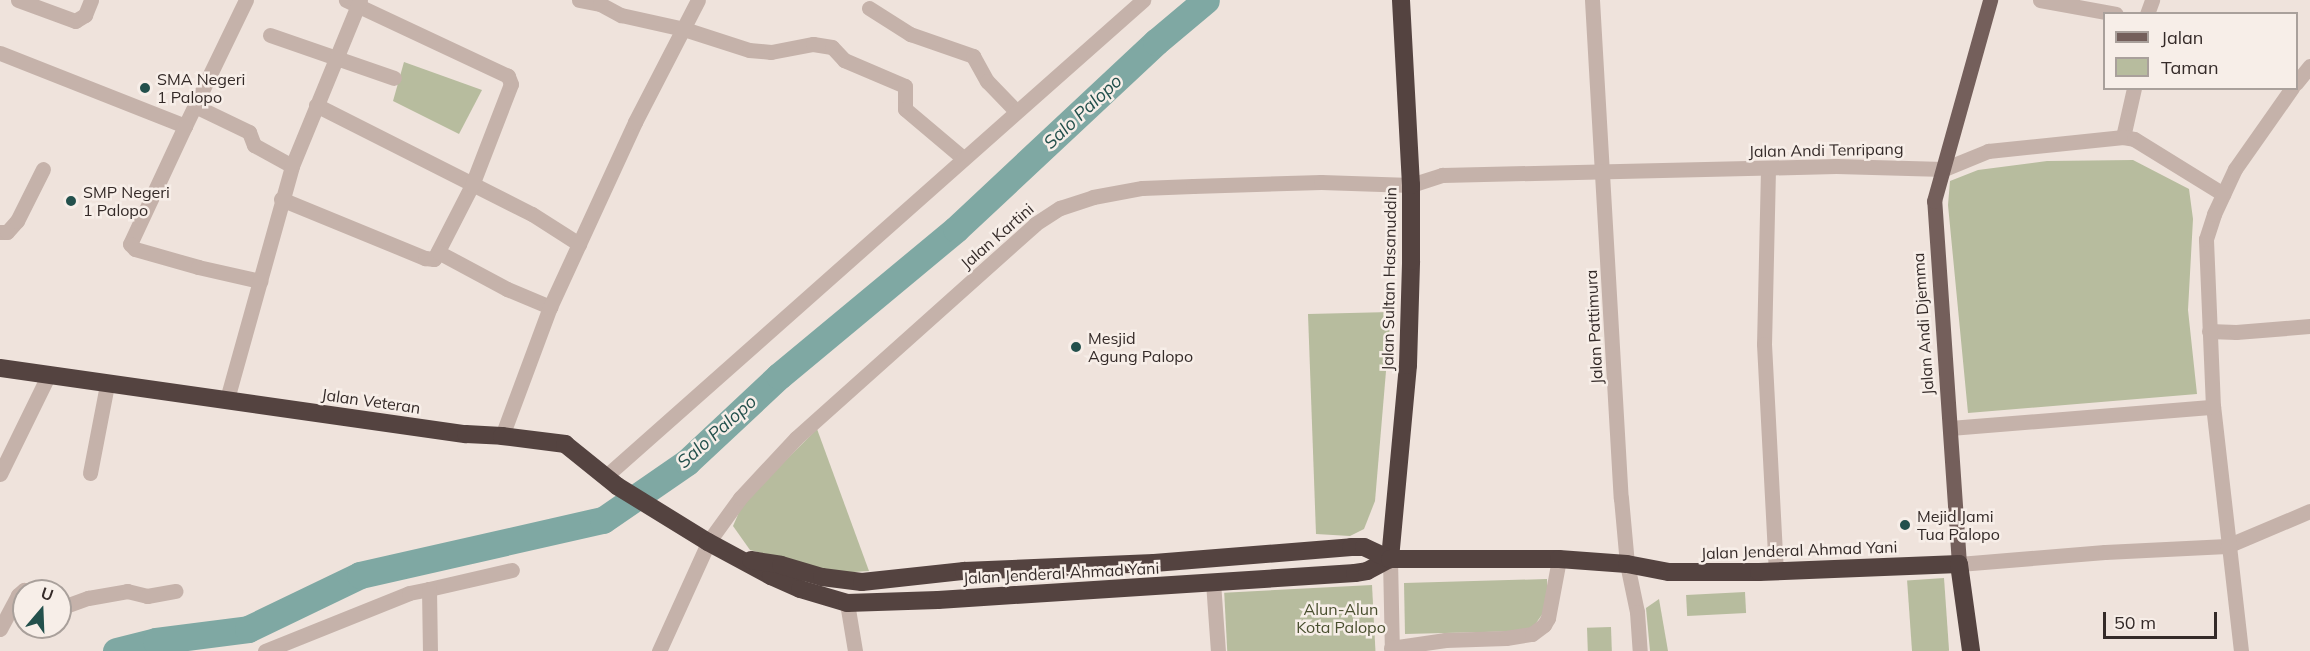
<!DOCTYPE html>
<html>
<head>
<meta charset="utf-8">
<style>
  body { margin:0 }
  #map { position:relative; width:2310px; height:651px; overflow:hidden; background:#efe3dc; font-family:Mulish,sans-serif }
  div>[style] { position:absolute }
  .green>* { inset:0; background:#b7bc9e; transform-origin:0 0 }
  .river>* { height:27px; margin:-13.5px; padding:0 13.5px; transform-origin:13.5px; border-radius:13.5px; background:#7fa8a3 }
  .minor>* { height:15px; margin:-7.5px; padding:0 7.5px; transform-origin:7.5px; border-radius:7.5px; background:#c5b2aa }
  .major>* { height:15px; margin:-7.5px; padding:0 7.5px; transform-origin:7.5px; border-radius:7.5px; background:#745f5b }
  .highway>* { height:18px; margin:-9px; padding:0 9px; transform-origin:9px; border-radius:9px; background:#544340 }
  .dots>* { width:16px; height:16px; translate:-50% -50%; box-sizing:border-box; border:3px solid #f7eee8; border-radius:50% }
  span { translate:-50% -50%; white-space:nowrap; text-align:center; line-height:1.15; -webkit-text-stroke:5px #f7eee8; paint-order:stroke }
  .poi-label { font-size:16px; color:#342a28 }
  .left { translate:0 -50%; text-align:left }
  .street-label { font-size:16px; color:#342a28 }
  .park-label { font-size:16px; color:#494f2f }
  .water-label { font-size:18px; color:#23504c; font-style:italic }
  .legend { position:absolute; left:2103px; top:12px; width:195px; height:78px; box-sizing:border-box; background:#f7eee8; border:2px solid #a9a09b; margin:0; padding:8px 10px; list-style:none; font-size:18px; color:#342a28 }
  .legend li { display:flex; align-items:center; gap:12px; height:30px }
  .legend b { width:30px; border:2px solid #a9a09b }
  .north { position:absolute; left:12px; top:579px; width:60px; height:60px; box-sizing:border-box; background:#f7eee8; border:2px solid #a9a09b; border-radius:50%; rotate:19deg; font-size:16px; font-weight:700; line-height:24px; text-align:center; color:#342a28 }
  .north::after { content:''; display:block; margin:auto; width:21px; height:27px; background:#23504c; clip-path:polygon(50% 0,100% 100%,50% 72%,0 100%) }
  .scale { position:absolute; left:2103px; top:612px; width:114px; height:27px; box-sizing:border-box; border:3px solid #342a28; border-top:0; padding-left:8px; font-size:18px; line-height:21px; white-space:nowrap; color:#342a28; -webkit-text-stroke:4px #f7eee8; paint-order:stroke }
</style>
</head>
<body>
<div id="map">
  <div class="green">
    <i style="clip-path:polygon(404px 62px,482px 90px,459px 134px,393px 101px)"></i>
    <i style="clip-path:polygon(2133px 160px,2189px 189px,2193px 219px,2188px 310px,2197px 394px,1968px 413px,1948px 205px,1950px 181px,1978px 170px,2047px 161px)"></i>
    <i style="clip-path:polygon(1391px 312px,1375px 501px,1364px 529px,1350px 536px,1316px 534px,1308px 314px)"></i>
    <i style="clip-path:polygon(817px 429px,869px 571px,839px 573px,750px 550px,733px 526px,743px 503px)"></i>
    <i style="left:1944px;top:578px;width:73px;height:37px;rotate:86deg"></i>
    <i style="clip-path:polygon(1547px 579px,1548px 606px,1534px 626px,1524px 631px,1405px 634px,1404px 583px)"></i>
    <i style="left:1372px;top:585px;width:66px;height:148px;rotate:87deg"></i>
    <i style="left:1745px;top:592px;width:21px;height:59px;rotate:87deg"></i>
    <i style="clip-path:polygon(1659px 599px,1668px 651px,1650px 651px,1646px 608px)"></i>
    <i style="left:1611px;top:627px;width:24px;height:24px;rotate:88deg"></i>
  </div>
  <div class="river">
    <i style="left:116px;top:651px;width:41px;rotate:-14deg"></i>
    <i style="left:156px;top:641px;width:93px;rotate:-7.4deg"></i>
    <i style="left:248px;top:629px;width:124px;rotate:-25.7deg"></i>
    <i style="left:360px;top:575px;width:249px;rotate:-12.8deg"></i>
    <i style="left:603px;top:520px;width:102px;rotate:-34.6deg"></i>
    <i style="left:687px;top:462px;width:126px;rotate:-43.1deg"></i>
    <i style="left:779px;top:376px;width:230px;rotate:-39.7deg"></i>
    <i style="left:956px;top:229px;width:274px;rotate:-43.1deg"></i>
    <i style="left:1156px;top:42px;width:65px;rotate:-40deg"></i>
  </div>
  <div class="minor">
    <i style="left:18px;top:0;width:61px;rotate:20.2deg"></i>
    <i style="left:75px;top:21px;width:12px;rotate:-31deg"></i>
    <i style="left:85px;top:15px;width:16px;rotate:-68deg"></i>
    <i style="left:579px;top:0;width:21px;rotate:11deg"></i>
    <i style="left:600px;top:4px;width:24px;rotate:28deg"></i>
    <i style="left:621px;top:15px;width:65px;rotate:12.5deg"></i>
    <i style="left:684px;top:29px;width:68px;rotate:17.9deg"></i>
    <i style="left:749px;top:50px;width:22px;rotate:5deg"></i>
    <i style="left:771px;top:52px;width:43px;rotate:-10.8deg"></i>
    <i style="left:813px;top:44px;width:19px;rotate:9deg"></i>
    <i style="left:832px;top:47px;width:18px;rotate:47deg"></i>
    <i style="left:844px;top:60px;width:66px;rotate:23.1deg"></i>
    <i style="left:905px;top:86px;width:23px;rotate:90deg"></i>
    <i style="left:905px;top:109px;width:76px;rotate:40.2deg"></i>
    <i style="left:1592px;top:0;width:499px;rotate:86.7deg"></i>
    <i style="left:1621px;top:498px;width:66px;rotate:84.8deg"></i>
    <i style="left:1627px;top:564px;width:49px;rotate:78.2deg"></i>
    <i style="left:1637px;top:612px;width:39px;rotate:86deg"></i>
    <i style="left:2040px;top:0;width:77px;rotate:10.4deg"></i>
    <i style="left:869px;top:8px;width:49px;rotate:32.4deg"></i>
    <i style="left:910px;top:34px;width:67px;rotate:19.2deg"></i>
    <i style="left:973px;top:56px;width:29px;rotate:61deg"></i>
    <i style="left:987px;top:81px;width:42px;rotate:46deg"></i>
    <i style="left:2147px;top:14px;width:15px;rotate:-70deg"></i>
    <i style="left:270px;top:35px;width:131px;rotate:19.1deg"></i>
    <i style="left:0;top:53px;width:199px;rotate:21.5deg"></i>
    <i style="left:185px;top:126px;width:140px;rotate:-64.2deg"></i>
    <i style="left:2296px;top:83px;width:22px;rotate:-51deg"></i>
    <i style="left:316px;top:105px;width:242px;rotate:26.8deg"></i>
    <i style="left:532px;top:214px;width:56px;rotate:32.6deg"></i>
    <i style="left:195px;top:106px;width:60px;rotate:25.7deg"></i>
    <i style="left:249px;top:132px;width:14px;rotate:69deg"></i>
    <i style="left:254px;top:145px;width:43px;rotate:28.9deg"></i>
    <i style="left:185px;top:126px;width:130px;rotate:115deg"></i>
    <i style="left:130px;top:244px;width:7px;rotate:45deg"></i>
    <i style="left:135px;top:249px;width:66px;rotate:15.9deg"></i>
    <i style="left:198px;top:267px;width:64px;rotate:12.7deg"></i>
    <i style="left:2123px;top:137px;width:50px;rotate:-77.3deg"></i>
    <i style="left:1768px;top:169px;width:175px;rotate:91.3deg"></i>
    <i style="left:1764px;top:344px;width:227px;rotate:87deg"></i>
    <i style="left:281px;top:199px;width:156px;rotate:22.3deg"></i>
    <i style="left:425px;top:258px;width:9px;rotate:6deg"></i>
    <i style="left:434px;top:259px;width:83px;rotate:-62.8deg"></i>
    <i style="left:472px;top:185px;width:108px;rotate:-68.9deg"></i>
    <i style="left:511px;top:84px;width:9px;rotate:-111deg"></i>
    <i style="left:508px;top:76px;width:179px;rotate:-154.9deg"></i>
    <i style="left:0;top:232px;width:7px"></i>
    <i style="left:7px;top:232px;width:15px;rotate:-48deg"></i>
    <i style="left:17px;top:221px;width:58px;rotate:-63.4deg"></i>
    <i style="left:438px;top:252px;width:78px;rotate:28.2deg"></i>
    <i style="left:507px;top:289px;width:47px;rotate:22.7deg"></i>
    <i style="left:2209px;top:331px;width:27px;rotate:2deg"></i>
    <i style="left:2236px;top:332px;width:74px;rotate:-4.6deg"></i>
    <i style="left:227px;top:399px;width:242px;rotate:-74.4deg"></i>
    <i style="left:292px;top:166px;width:179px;rotate:-67.7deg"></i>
    <i style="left:1950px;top:428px;width:264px;rotate:-4.6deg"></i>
    <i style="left:502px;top:436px;width:138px;rotate:-69.6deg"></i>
    <i style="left:550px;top:307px;width:204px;rotate:-65.3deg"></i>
    <i style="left:635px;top:122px;width:137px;rotate:-62.7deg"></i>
    <i style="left:90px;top:473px;width:90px;rotate:-79.1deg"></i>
    <i style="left:0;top:474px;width:109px;rotate:-63.9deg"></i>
    <i style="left:606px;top:476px;width:718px;rotate:-41.55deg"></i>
    <i style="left:1390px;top:559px;width:92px;rotate:88.8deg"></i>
    <i style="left:1959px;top:564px;width:146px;rotate:-4.7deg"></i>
    <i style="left:2105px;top:552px;width:122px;rotate:-2.8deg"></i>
    <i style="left:2227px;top:546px;width:90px;rotate:-22.9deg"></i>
    <i style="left:1213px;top:582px;width:69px;rotate:85.9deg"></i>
    <i style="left:429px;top:589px;width:85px;rotate:-12.9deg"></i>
    <i style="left:847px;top:603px;width:49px;rotate:80.5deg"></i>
    <i style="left:60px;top:608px;width:30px;rotate:-20deg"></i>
    <i style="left:88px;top:598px;width:40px;rotate:-10deg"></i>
    <i style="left:127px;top:591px;width:21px;rotate:14deg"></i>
    <i style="left:147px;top:596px;width:29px;rotate:-10deg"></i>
    <i style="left:0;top:629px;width:38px;rotate:-62deg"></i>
    <i style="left:18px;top:595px;width:8px;rotate:-40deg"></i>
    <i style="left:24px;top:590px;width:10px;rotate:6deg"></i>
    <i style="left:1391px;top:648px;width:55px;rotate:-8.4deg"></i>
    <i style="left:1445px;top:640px;width:61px;rotate:-1.9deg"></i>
    <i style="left:1506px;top:638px;width:26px;rotate:-9deg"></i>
    <i style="left:1532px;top:634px;width:15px;rotate:-37deg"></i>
    <i style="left:1544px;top:625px;width:8px;rotate:-60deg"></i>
    <i style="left:1548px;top:618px;width:60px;rotate:-79.4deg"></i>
    <i style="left:265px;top:651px;width:155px;rotate:-21.9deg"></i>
    <i style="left:409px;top:593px;width:20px;rotate:-11deg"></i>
    <i style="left:429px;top:589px;width:62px;rotate:89.1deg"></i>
    <i style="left:659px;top:651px;width:121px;rotate:-65.6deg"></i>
    <i style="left:709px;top:541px;width:53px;rotate:-54.2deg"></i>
    <i style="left:740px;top:498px;width:82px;rotate:-47deg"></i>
    <i style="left:796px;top:438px;width:321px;rotate:-41.8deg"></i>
    <i style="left:1035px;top:224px;width:30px;rotate:-33deg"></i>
    <i style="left:1060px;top:208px;width:35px;rotate:-18deg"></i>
    <i style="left:1093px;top:197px;width:50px;rotate:-10.4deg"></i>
    <i style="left:1142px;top:188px;width:51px;rotate:-2.2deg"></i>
    <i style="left:1193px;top:186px;width:128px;rotate:-1.8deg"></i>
    <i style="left:1321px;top:182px;width:90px;rotate:1.9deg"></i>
    <i style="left:1411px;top:185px;width:33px;rotate:-18deg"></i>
    <i style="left:1442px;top:175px;width:394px;rotate:-1.3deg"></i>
    <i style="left:1836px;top:166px;width:108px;rotate:1.6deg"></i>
    <i style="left:1944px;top:169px;width:48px;rotate:-22.2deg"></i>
    <i style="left:1988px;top:151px;width:136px;rotate:-5.9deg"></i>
    <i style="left:2123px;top:137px;width:11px;rotate:10deg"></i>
    <i style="left:2134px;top:139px;width:105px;rotate:31.7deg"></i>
    <i style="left:2241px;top:651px;width:246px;rotate:-96.5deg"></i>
    <i style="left:2213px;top:407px;width:168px;rotate:-92.4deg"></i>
    <i style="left:2206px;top:239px;width:26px;rotate:-72deg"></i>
    <i style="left:2214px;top:214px;width:50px;rotate:-65deg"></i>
    <i style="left:2235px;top:169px;width:99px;rotate:-54.9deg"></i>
  </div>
  <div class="major">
    <i style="left:1959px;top:564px;width:364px;rotate:-93.9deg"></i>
    <i style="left:1934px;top:201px;width:209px;rotate:-74.4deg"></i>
  </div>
  <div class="highway">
    <i style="left:0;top:368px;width:471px;rotate:8.1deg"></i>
    <i style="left:466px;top:434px;width:36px;rotate:3deg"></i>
    <i style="left:502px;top:436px;width:64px;rotate:7.2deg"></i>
    <i style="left:565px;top:444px;width:67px;rotate:38.9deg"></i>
    <i style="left:617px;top:486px;width:107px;rotate:31.6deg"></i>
    <i style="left:708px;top:542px;width:72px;rotate:28.4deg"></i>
    <i style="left:771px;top:576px;width:32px;rotate:24deg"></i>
    <i style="left:800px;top:589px;width:49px;rotate:16.6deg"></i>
    <i style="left:847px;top:603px;width:91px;rotate:-1.9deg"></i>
    <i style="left:938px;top:600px;width:418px;rotate:-3.7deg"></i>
    <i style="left:1355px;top:573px;width:12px;rotate:-9deg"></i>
    <i style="left:1367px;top:571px;width:26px;rotate:-28deg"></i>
    <i style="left:1390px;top:559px;width:195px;rotate:-84.7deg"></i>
    <i style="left:1408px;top:365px;width:104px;rotate:-88.3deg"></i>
    <i style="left:1411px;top:261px;width:76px;rotate:-90deg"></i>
    <i style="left:1411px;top:185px;width:185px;rotate:-93.1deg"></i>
    <i style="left:751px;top:560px;width:30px;rotate:9deg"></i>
    <i style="left:781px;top:565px;width:43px;rotate:16.3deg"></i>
    <i style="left:822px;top:577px;width:40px;rotate:7.1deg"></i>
    <i style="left:862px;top:582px;width:103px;rotate:-6.2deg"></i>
    <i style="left:964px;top:571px;width:190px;rotate:-2.4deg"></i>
    <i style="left:1154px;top:563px;width:198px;rotate:-4.6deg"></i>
    <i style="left:1351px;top:547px;width:13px"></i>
    <i style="left:1364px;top:547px;width:29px;rotate:25deg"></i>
    <i style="left:1390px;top:559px;width:169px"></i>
    <i style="left:1559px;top:559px;width:68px;rotate:4.2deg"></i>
    <i style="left:1627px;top:564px;width:43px;rotate:10.8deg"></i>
    <i style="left:1669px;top:572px;width:90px"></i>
    <i style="left:1759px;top:572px;width:200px;rotate:-2.3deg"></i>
    <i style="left:1959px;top:564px;width:88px;rotate:82.1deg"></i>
  </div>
  <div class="dots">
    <i style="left:145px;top:88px;background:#23504c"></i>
    <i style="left:71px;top:201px;background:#23504c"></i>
    <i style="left:1076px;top:347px;background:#23504c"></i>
    <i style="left:1905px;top:525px;background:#23504c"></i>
  </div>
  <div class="poi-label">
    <span class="left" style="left:157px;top:88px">SMA Negeri<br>1 Palopo</span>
    <span class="left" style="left:83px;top:201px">SMP Negeri<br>1 Palopo</span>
    <span class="left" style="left:1088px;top:347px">Mesjid<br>Agung Palopo</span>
    <span class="left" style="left:1917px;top:525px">Mejid Jami<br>Tua Palopo</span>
  </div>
  <div class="street-label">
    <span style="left:1826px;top:150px;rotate:-1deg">Jalan Andi Tenripang</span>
    <span style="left:997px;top:236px;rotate:-41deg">Jalan Kartini</span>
    <span style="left:1389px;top:279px;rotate:-89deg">Jalan Sultan Hasanuddin</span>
    <span style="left:1923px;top:324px;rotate:-94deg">Jalan Andi Djemma</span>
    <span style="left:1594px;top:327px;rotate:-93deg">Jalan Pattimura</span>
    <span style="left:371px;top:401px;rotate:8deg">Jalan Veteran</span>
    <span style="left:1799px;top:550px;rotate:-2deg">Jalan Jenderal Ahmad Yani</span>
    <span style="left:1061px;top:573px;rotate:-3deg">Jalan Jenderal Ahmad Yani</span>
  </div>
  <div class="park-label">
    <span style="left:1341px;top:618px">Alun-Alun<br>Kota Palopo</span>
  </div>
  <div class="water-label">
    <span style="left:1083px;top:112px;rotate:-43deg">Salo Palopo</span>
    <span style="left:717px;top:432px;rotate:-42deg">Salo Palopo</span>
  </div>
  <ul class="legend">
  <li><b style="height:8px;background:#745f5b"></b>Jalan</li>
  <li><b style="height:16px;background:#b7bc9e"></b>Taman</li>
  </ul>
  <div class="north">U</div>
  <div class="scale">50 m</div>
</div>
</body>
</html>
